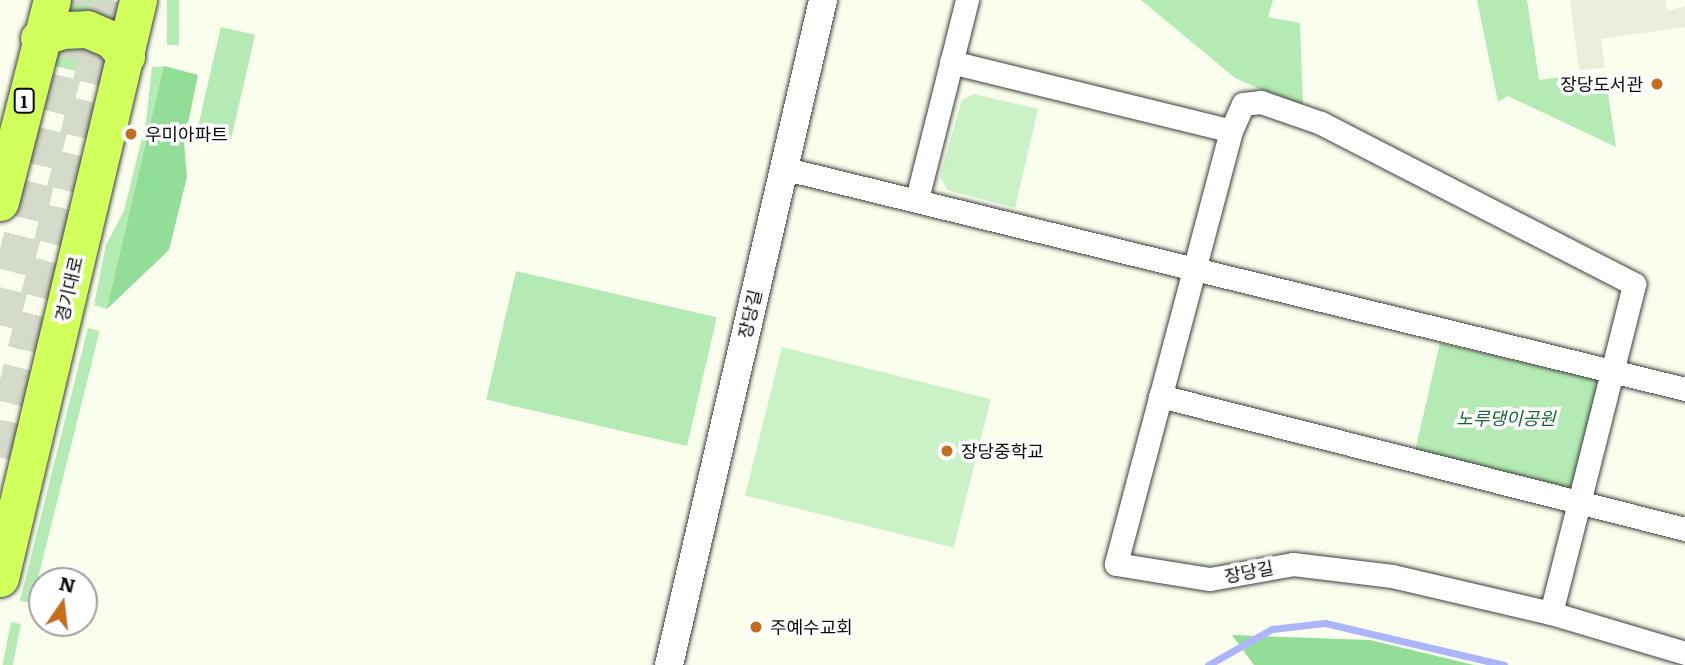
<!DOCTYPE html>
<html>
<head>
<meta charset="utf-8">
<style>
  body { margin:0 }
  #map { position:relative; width:1685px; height:665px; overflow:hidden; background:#f9ffec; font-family:Literata,"Noto Sans KR",serif }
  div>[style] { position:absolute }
  .green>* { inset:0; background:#b4ebb4; transform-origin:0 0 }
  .forest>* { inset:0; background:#92dd98 }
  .pitch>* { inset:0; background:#cbf2c6; transform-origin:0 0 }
  .plaza>* { inset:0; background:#eaefdb }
  .stream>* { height:7px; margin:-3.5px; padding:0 3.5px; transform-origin:3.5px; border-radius:3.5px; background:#adb5fa }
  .primary-tunnel>* { height:37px; margin-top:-18.5px; transform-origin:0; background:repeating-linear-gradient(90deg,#d5dbca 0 37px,transparent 0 55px) }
  .roads { filter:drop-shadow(0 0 2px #3f3f3f) drop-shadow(0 0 2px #3f3f3f) }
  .minor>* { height:23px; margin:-11.5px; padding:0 11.5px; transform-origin:11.5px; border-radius:11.5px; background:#fff }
  .tertiary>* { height:28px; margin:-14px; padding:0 14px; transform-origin:14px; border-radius:14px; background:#fff }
  .primary>* { height:37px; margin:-18.5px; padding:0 18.5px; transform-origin:18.5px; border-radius:18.5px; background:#d1ff5c }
  .dots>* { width:19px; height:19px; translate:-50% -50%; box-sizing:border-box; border:4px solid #fff; border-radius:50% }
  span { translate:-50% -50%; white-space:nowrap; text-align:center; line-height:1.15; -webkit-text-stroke:7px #fff; paint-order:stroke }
  .shield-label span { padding:2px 5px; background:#fff; border:2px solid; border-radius:5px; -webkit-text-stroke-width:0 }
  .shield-label { font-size:16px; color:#0c0c0c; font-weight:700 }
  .poi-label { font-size:18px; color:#0c0c0c }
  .right { translate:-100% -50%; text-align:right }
  .left { translate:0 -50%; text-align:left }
  .street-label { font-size:18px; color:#0c0c0c }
  .park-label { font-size:18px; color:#196832; font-style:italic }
  .north { position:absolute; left:28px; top:567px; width:70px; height:70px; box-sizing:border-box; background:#fff; border:2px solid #9e9e9e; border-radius:50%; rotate:14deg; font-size:19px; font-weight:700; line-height:28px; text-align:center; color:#0c0c0c }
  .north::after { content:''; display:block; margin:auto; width:24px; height:32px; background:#c46d1d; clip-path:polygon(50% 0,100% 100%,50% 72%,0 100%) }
</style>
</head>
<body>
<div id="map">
  <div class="green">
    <i style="clip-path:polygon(67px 0,114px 0,114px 31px,56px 25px)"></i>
    <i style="left:167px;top:0;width:12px;height:45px"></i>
    <i style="clip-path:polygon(1141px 0,1273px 0,1268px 17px,1300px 23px,1303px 108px,1235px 78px)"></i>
    <i style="clip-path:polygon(1477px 0,1527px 0,1539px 80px,1582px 74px,1586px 94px,1608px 93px,1616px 147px,1508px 96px,1498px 102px)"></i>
    <i style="left:221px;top:27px;width:35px;height:112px;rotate:13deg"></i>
    <i style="clip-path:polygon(103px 44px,109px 79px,47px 64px,52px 48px)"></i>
    <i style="clip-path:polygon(164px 66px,157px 115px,107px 309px,94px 305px,106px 245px,124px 211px,146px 122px,152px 67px)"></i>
    <i style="left:516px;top:271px;width:206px;height:132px;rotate:13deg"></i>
    <i style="left:88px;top:328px;width:12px;height:281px;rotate:14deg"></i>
    <i style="left:1440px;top:343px;width:163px;height:115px;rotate:13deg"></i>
    <i style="left:11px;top:622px;width:10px;height:44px;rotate:11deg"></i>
  </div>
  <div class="forest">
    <i style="clip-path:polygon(164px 66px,198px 75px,184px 143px,187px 177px,169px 250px,107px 309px)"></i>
    <i style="clip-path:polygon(1232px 635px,1370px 640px,1474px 665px,1254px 665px)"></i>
  </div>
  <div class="pitch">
    <i style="clip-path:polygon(974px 94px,1038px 109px,1015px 208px,947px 190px,940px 176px,962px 100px)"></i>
    <i style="left:782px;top:347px;width:215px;height:153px;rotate:14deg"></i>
  </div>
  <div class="plaza">
    <i style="clip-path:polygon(1570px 0,1665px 0,1668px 11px,1685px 6px,1685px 27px,1601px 39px,1605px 68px,1579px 70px)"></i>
  </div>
  <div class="stream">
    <i style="left:1208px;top:665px;width:73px;rotate:-29.4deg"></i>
    <i style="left:1272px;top:629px;width:53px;rotate:-6.5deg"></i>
    <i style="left:1325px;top:623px;width:184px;rotate:13.2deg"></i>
  </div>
  <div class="primary-tunnel">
    <i style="left:0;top:325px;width:335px;rotate:-76deg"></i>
    <i style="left:0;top:457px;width:470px;rotate:-76.3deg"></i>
  </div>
  <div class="roads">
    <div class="minor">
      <i style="left:951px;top:62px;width:288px;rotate:13.8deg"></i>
      <i style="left:786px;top:169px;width:926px;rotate:13.75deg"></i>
      <i style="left:917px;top:199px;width:205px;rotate:-75.9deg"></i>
      <i style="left:1160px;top:396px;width:542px;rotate:14.22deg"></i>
      <i style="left:1551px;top:613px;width:339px;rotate:-75.8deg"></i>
      <i style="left:1634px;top:284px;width:352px;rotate:-152.8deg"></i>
      <i style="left:1321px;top:123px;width:64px;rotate:-160.7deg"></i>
      <i style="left:1261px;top:102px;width:18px;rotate:174deg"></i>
      <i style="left:1243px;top:104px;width:30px;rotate:114deg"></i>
      <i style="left:1231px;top:131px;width:448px;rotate:104.9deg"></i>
      <i style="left:1116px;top:564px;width:95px;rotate:9.1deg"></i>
      <i style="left:1210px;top:579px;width:84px;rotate:-10.2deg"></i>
      <i style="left:1293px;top:564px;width:100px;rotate:6.9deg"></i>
      <i style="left:1392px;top:576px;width:163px;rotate:13.1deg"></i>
      <i style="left:1551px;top:613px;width:140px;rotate:16.6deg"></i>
    </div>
    <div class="tertiary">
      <i style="left:669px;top:665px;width:683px;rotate:-76.96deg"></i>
    </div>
    <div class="primary">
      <i style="left:39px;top:38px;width:24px;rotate:-19deg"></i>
      <i style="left:62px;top:30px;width:25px;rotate:-2deg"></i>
      <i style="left:87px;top:29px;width:26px;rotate:23deg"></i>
      <i style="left:111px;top:39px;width:23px;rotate:49deg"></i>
      <i style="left:0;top:202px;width:209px;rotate:-75.6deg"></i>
      <i style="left:0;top:578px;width:594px;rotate:-76.57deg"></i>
    </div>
  </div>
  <div class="dots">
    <i style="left:1657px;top:84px;background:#c46d1d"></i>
    <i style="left:131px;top:134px;background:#c46d1d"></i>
    <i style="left:947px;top:451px;background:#c46d1d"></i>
    <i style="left:756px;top:627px;background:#c46d1d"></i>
  </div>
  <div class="shield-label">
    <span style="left:24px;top:101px">1</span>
  </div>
  <div class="poi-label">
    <span class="right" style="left:1643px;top:84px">장당도서관</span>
    <span class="left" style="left:145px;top:134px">우미아파트</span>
    <span class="left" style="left:961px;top:451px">장당중학교</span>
    <span class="left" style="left:770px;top:627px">주예수교회</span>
  </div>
  <div class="street-label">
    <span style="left:69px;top:289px;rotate:-77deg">경기대로</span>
    <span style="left:750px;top:314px;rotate:-77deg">장당길</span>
    <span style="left:1249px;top:572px;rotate:-11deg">장당길</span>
  </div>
  <div class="park-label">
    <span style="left:1506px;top:418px">노루댕이공원</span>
  </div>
  <div class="north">N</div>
</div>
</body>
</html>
